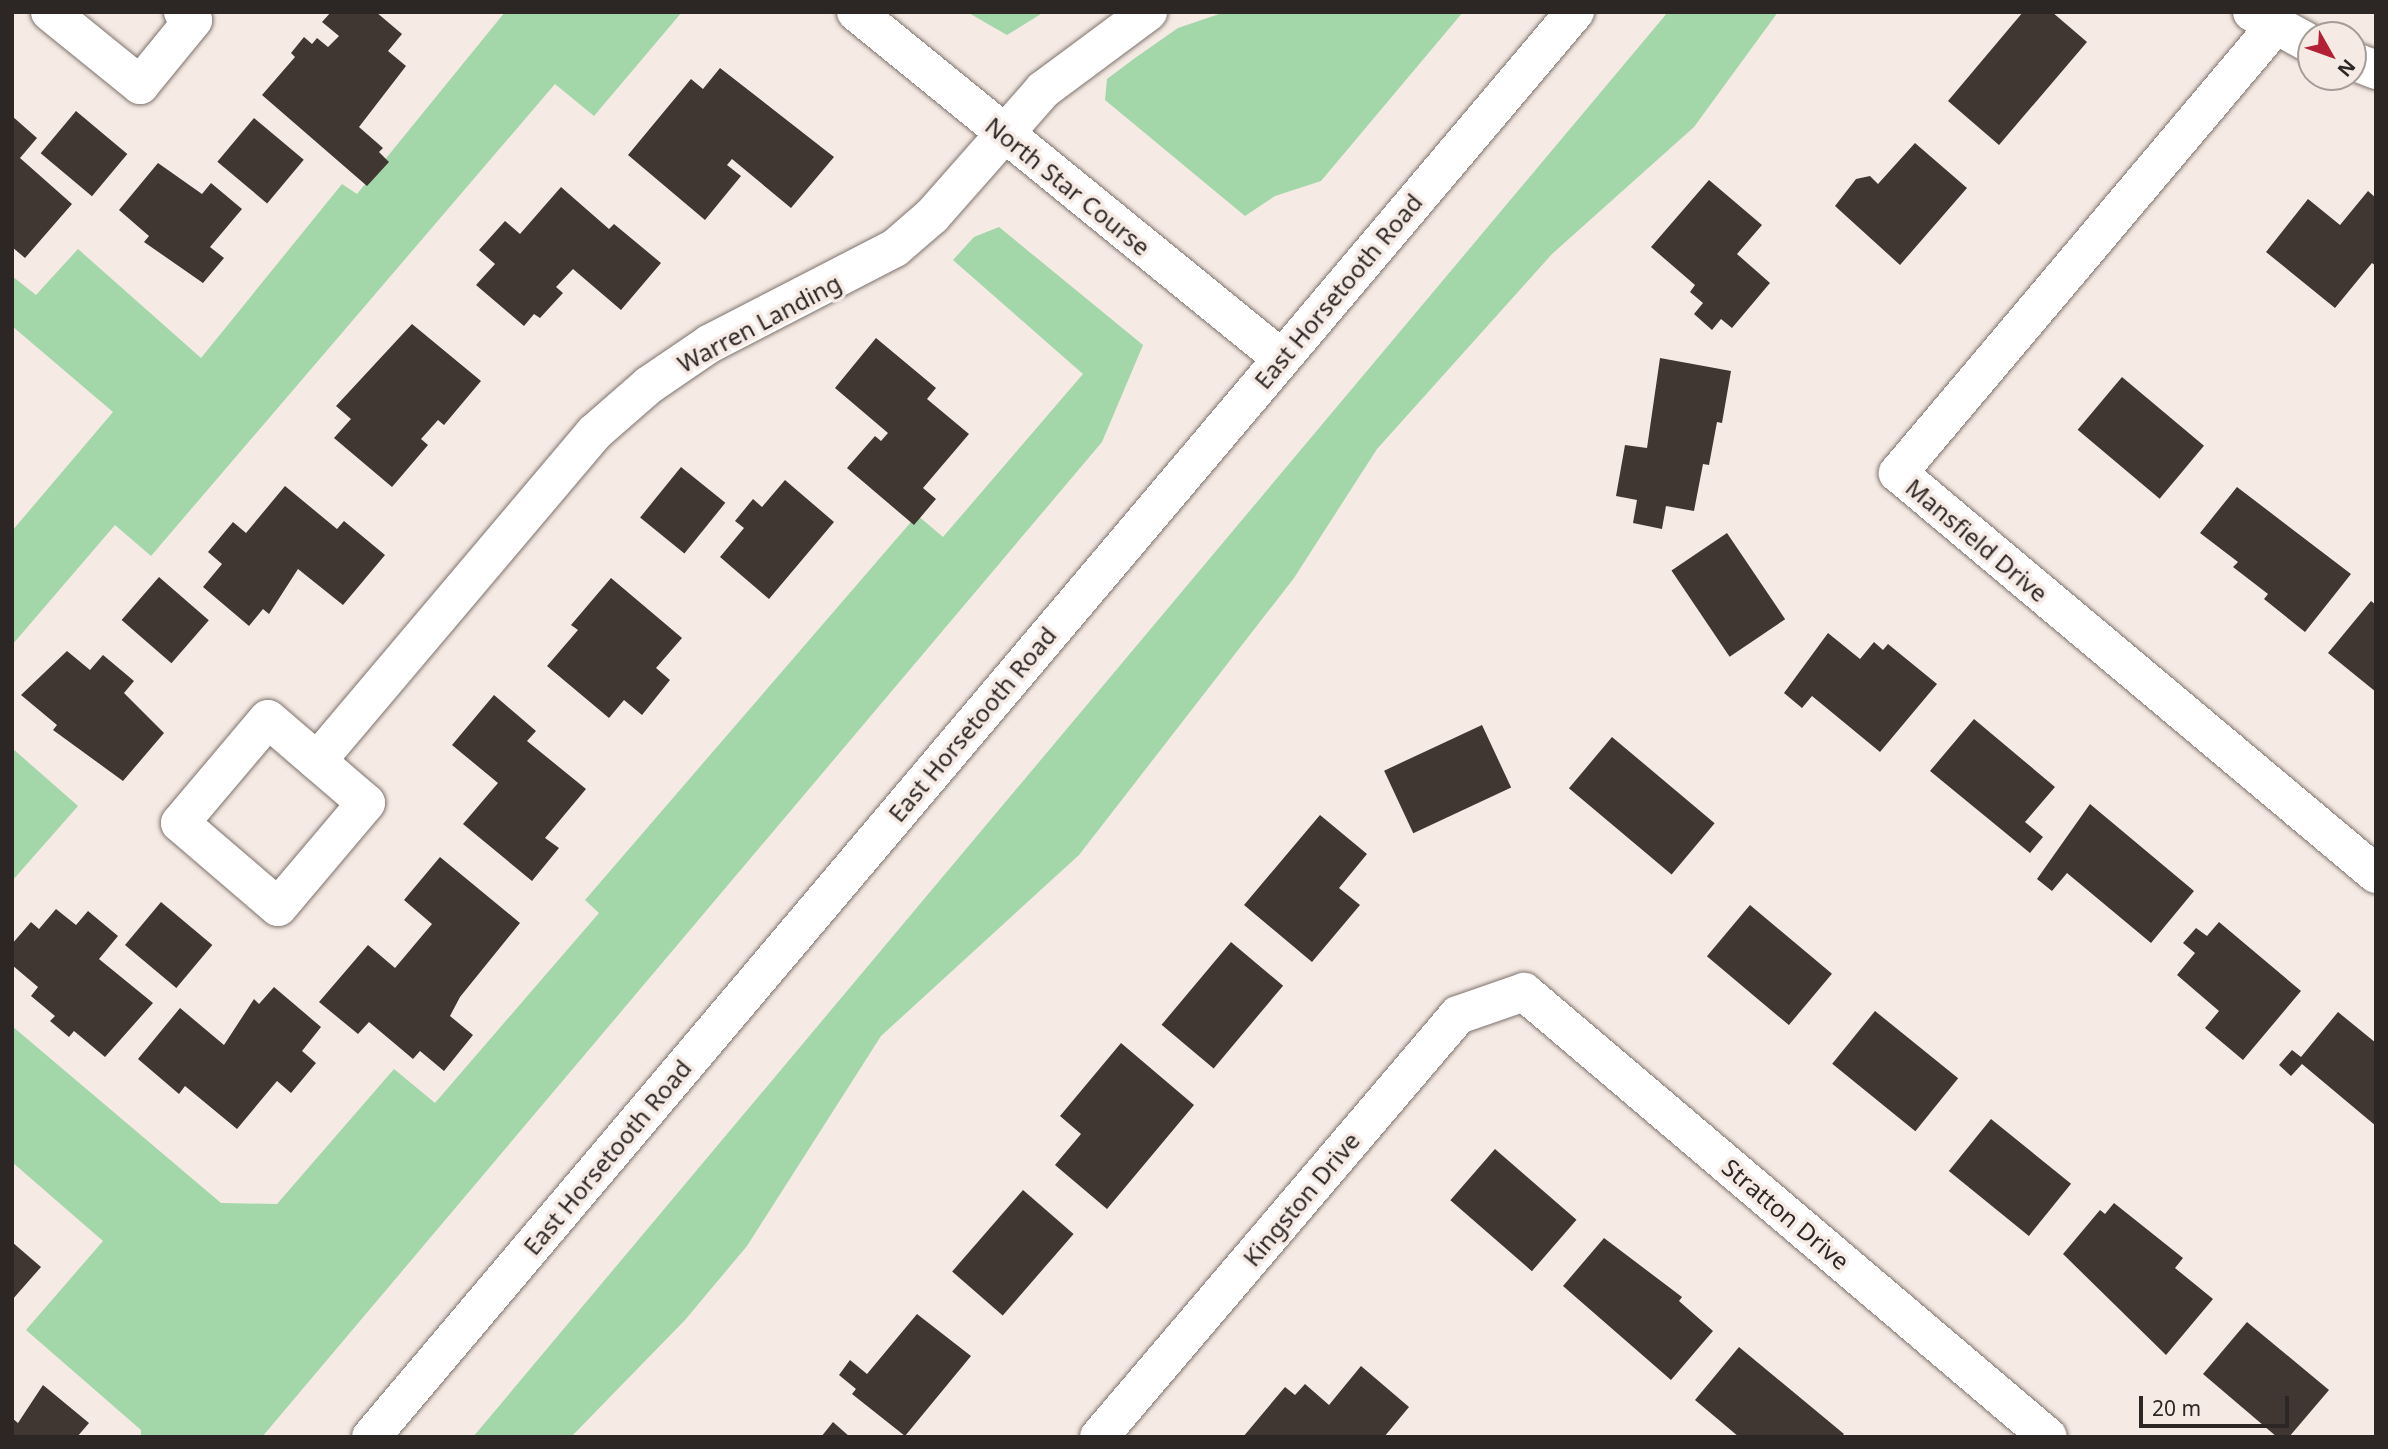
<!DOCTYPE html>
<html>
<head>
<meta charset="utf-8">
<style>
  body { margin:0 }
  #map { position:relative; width:2388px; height:1449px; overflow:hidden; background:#f6eae4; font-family:"Noto Sans",sans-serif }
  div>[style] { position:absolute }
  .green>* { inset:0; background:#a3d6a9 }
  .building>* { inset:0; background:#413732; transform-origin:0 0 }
  .roads { filter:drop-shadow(0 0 2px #7c726c) drop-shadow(0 0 2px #7c726c) }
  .minor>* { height:38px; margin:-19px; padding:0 19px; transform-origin:19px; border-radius:19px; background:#fff }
  .major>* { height:38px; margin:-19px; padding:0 19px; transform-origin:19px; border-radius:19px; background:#fff }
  span { translate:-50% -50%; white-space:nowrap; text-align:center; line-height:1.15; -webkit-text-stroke:7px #f6eae4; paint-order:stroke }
  .street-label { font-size:24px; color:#2c2725 }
  .frame { position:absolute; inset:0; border:14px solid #2c2725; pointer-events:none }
  .north { position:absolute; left:2297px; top:21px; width:70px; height:70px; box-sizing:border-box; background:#f6eae4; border:2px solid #a59c98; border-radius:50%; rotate:130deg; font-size:19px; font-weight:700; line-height:28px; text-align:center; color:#2c2725 }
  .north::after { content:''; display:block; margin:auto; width:24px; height:32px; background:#b32035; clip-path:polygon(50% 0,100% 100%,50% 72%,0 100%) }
  .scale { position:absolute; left:2139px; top:1396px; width:150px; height:32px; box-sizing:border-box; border:4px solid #2c2725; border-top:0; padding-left:9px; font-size:21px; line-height:24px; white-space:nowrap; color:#2c2725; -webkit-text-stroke:5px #f6eae4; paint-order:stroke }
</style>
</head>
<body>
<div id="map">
  <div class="green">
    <i style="clip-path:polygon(505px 12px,682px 12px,594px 116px,555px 84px,151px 556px,115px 525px,12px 645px,12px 531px,113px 412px,12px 326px,12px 276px,36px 295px,78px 249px,201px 358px,342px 184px,357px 194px)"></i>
    <i style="clip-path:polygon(967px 12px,1044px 12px,1007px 35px)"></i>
    <i style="clip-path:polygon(1225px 12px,1463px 12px,1321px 181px,1275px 196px,1245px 216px,1105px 100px,1107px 79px,1135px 58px,1178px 28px)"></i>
    <i style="clip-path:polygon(1668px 12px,1778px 12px,1694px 127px,1552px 254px,1377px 449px,1294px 578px,1079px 855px,881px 1036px,747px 1246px,685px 1320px,571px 1437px,473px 1437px)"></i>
    <i style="clip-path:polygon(999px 227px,1143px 345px,1102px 442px,262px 1437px,141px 1437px,141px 1430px,26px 1330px,103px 1241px,12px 1162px,12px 1026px,221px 1203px,277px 1204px,394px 1069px,435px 1103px,599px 913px,585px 900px,917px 515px,943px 537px,1083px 374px,953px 260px,974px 237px)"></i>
    <i style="clip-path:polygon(12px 748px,78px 806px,12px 881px)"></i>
  </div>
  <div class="building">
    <i style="clip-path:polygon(331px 12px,376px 12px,402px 34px,388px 51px,406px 66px,359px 127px,383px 148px,379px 152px,389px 162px,367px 186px,262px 95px,295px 57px,291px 53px,304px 37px,312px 44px,317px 38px,328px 47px,339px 36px,322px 22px)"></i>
    <i style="clip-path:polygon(2023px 12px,2052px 12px,2087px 42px,1999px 145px,1948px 101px)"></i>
    <i style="clip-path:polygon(720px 68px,834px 157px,791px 208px,732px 159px,727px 165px,741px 176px,705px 220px,628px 155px,691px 79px,703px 89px)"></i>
    <i style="left:76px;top:111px;width:67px;height:55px;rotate:40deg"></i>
    <i style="clip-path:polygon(12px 116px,37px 138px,20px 158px,72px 204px,25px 258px,12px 247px)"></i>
    <i style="left:254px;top:118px;width:65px;height:57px;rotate:40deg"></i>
    <i style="clip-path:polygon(1915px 143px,1967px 188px,1900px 265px,1835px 206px,1856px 179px,1870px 176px,1878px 184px)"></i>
    <i style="clip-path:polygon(158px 163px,202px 194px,211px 183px,242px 209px,210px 247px,224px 258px,203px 283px,144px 242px,149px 236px,119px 210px)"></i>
    <i style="clip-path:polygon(1709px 180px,1762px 225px,1737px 254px,1770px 283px,1732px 328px,1721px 319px,1712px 330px,1694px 314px,1703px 303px,1690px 292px,1695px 285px,1651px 247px)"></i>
    <i style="clip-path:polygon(561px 187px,609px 229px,614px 224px,661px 263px,621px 310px,573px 269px,556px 287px,563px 293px,540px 318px,534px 314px,524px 326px,476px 285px,495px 264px,479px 250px,505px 221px,520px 234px)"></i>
    <i style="clip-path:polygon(2368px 191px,2376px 198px,2376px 266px,2372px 263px,2335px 308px,2266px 252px,2308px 199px,2340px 225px)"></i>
    <i style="clip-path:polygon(412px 324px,481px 381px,444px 425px,438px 420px,421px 439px,428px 445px,392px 487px,334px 438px,351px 419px,336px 406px)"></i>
    <i style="clip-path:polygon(876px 338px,936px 388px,927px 399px,969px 434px,923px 488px,936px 499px,914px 525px,847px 468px,875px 436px,881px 441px,888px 433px,835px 388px)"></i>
    <i style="clip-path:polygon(1660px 358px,1731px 371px,1722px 423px,1717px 422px,1709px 465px,1703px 464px,1694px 511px,1666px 506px,1662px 529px,1633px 523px,1637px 500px,1616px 496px,1625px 445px,1647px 448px)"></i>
    <i style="left:2122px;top:377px;width:107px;height:69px;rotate:40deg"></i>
    <i style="left:681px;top:467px;width:57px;height:65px;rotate:39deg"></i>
    <i style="clip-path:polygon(785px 480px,834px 522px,769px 599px,720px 557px,744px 528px,735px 521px,753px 499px,762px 507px)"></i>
    <i style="clip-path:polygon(285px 486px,337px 529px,344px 521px,385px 555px,343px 605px,298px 569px,269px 614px,263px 609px,249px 626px,203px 587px,222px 564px,208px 552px,233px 522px,246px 533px)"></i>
    <i style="clip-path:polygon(2237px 487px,2351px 574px,2305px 632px,2264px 599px,2268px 594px,2233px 567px,2238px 562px,2200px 533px)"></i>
    <i style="left:1727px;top:533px;width:104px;height:67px;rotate:56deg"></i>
    <i style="left:159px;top:577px;width:66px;height:57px;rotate:41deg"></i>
    <i style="clip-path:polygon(611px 578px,682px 638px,656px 668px,670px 680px,642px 715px,624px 700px,609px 718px,547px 666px,578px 630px,571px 625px)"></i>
    <i style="clip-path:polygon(2371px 601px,2376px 605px,2376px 692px,2328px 653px)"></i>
    <i style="clip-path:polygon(1828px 633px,1860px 659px,1874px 642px,1883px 650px,1888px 644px,1937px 684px,1880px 752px,1812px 696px,1802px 708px,1784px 693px)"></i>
    <i style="clip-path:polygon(67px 651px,90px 670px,103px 655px,134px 681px,124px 693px,164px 733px,123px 781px,53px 730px,57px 725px,21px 695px)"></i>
    <i style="clip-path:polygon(494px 695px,536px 731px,527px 741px,586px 789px,545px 838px,559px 848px,532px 881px,463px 824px,498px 783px,452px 745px)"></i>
    <i style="clip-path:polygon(1974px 719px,2055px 787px,2025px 822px,2043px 837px,2030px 853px,1930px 771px)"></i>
    <i style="left:1482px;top:725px;width:69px;height:108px;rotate:65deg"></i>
    <i style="left:1612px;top:737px;width:134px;height:67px;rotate:40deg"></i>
    <i style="clip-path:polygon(2090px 804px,2194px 891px,2151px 943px,2067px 873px,2052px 891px,2037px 879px)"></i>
    <i style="clip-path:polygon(1320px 815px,1367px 854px,1339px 888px,1360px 905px,1312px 962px,1244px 905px)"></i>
    <i style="clip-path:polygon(440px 857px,520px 923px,460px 997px,450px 1016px,473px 1035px,444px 1071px,420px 1051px,413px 1059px,369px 1022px,358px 1034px,319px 1002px,368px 945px,395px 968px,432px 924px,404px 900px)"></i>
    <i style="left:161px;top:902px;width:67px;height:56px;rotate:40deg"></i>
    <i style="left:1750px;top:905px;width:107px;height:67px;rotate:40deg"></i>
    <i style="clip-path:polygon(56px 909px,76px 925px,88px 911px,118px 936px,99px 959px,153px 1003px,105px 1057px,74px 1031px,69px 1037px,50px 1021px,55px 1016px,31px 996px,38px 987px,12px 965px,12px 944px,31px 922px,39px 929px)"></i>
    <i style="clip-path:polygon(2219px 922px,2301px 991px,2243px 1060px,2205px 1028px,2219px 1011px,2177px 975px,2195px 953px,2183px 943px,2196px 928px,2207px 936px)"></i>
    <i style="left:1231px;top:942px;width:68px;height:108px;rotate:40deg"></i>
    <i style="clip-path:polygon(274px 987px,321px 1027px,302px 1051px,316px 1063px,291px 1093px,277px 1081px,237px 1129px,185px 1086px,179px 1094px,138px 1059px,180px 1008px,224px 1045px,254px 999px,259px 1004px)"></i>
    <i style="left:1875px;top:1011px;width:107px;height:68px;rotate:39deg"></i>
    <i style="clip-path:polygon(2338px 1012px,2376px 1043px,2376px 1126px,2302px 1064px,2291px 1076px,2279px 1065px,2292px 1050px,2301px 1057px)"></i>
    <i style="clip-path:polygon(1121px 1043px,1194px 1105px,1107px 1209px,1055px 1165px,1081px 1134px,1060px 1116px)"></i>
    <i style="left:1991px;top:1119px;width:103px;height:67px;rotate:39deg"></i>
    <i style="left:1495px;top:1149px;width:108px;height:68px;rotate:41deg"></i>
    <i style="left:1023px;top:1190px;width:67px;height:108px;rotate:41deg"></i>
    <i style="clip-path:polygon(2114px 1203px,2183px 1258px,2175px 1268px,2213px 1299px,2166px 1355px,2063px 1254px,2100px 1210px,2105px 1214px)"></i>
    <i style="clip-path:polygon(1604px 1238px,1682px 1297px,1679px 1301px,1713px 1331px,1671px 1380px,1563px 1286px)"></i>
    <i style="clip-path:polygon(12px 1242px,41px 1267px,12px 1300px)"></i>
    <i style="clip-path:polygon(917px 1314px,971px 1356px,905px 1436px,852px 1394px,856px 1389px,839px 1375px,850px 1360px,867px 1374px)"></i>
    <i style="clip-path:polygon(2247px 1322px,2329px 1390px,2289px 1437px,2277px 1437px,2203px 1374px)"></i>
    <i style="clip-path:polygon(1739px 1347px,1844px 1434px,1841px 1437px,1739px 1437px,1695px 1400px)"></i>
    <i style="clip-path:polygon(1361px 1366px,1409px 1407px,1384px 1437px,1243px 1437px,1285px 1387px,1295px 1395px,1305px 1384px,1329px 1405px)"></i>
    <i style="clip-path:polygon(43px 1385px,89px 1423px,77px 1437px,12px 1437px,12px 1418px,18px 1423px)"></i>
    <i style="clip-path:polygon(833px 1422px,850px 1437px,821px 1437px)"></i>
  </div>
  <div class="roads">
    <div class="minor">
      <i style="left:50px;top:12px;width:116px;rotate:39deg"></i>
      <i style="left:140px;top:85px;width:84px;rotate:-50.8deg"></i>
      <i style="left:193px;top:20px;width:13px;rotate:-141deg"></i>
      <i style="left:856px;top:12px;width:548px;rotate:39.15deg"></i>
      <i style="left:2252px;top:12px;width:67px;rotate:28.5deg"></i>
      <i style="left:2275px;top:26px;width:585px;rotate:130.14deg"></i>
      <i style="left:1898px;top:473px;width:624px;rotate:39.99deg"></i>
      <i style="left:2353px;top:61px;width:25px;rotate:21deg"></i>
      <i style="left:268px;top:719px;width:129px;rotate:40.6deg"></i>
      <i style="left:366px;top:803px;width:136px;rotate:130.2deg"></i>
      <i style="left:278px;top:907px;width:129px;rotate:-139.4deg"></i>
      <i style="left:180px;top:823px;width:136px;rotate:-49.8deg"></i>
      <i style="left:317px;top:761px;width:429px;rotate:-49.8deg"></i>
      <i style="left:594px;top:433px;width:73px;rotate:-41.1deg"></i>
      <i style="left:649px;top:385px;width:73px;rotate:-34.3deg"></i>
      <i style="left:709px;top:344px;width:209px;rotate:-27.3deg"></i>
      <i style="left:895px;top:248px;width:49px;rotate:-40.9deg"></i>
      <i style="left:932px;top:216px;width:168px;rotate:-48.6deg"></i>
      <i style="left:1043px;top:90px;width:131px;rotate:-36.6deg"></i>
      <i style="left:1099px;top:1437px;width:554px;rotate:-49.61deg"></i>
      <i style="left:1458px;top:1015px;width:70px;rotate:-19.2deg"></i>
      <i style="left:1524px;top:992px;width:687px;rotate:40.34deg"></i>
    </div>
    <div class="major">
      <i style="left:371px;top:1437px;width:1866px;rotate:-49.81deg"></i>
    </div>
  </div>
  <div class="street-label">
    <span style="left:1068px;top:186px;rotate:39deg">North Star Course</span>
    <span style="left:1338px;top:291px;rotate:-50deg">East Horsetooth Road</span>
    <span style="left:759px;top:323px;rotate:-28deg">Warren Landing</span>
    <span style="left:1977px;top:540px;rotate:40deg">Mansfield Drive</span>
    <span style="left:972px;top:724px;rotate:-50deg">East Horsetooth Road</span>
    <span style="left:607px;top:1157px;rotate:-50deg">East Horsetooth Road</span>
    <span style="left:1301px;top:1199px;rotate:-50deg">Kingston Drive</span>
    <span style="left:1786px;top:1214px;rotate:40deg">Stratton Drive</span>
  </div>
  <div class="frame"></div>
  <div class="north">N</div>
  <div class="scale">20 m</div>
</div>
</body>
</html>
